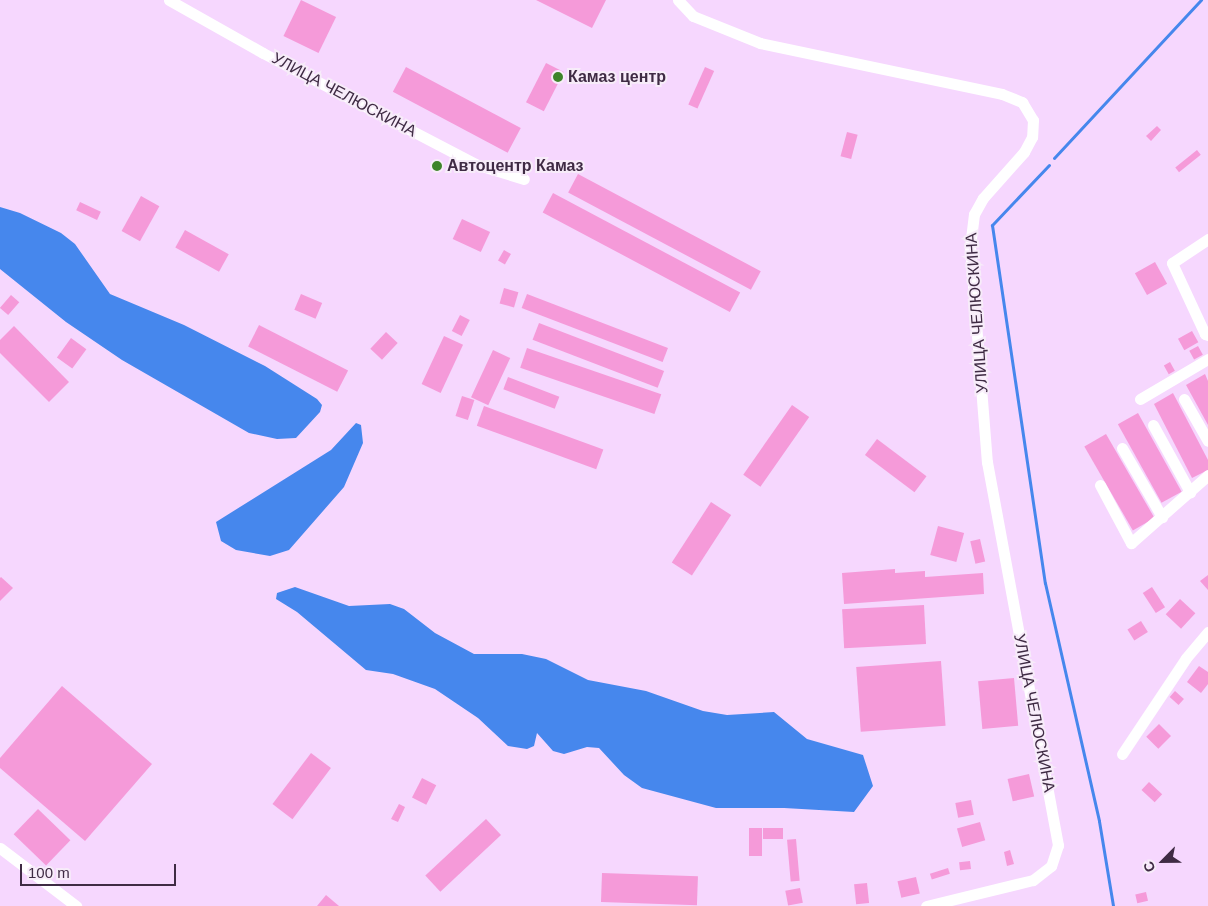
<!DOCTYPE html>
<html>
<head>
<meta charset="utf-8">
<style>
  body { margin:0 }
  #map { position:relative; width:1208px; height:906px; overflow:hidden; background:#f6d7fe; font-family:Arial,sans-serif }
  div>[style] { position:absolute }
  .water>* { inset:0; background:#4687ed }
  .stream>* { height:3px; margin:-1.5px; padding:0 1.5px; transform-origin:1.5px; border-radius:1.5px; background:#4687ed }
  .building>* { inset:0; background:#f59ad9; transform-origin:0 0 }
  .minor>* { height:11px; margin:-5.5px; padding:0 5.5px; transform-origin:5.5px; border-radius:5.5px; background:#fff }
  .dots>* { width:14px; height:14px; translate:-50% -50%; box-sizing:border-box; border:2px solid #f7ecf9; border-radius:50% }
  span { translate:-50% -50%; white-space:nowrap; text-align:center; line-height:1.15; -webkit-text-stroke:4px #f7ecf9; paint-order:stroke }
  .poi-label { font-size:16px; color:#3f2b44; font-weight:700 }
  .left { translate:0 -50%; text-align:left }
  .street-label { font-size:16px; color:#3f2b44 }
  .north { position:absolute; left:1138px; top:836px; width:50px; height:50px; -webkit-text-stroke:4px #f7ecf9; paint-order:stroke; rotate:247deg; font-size:14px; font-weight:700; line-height:20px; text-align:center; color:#3f2b44 }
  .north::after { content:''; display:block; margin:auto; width:18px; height:22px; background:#3f2b44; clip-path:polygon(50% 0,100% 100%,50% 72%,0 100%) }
  .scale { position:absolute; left:20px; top:864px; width:156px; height:22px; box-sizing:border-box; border:2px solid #3f2b44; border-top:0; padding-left:6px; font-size:15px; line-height:18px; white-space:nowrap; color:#3f2b44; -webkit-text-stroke:4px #f7ecf9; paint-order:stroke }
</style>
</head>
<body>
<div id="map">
  <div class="water">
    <i style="clip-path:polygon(0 207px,20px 213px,61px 233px,75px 244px,110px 294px,184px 325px,265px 366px,317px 399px,322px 405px,320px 412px,296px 438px,277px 439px,249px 433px,122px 360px,66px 322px,0 269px)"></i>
    <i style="clip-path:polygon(356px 423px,361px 425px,363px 443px,344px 487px,289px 550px,270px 556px,236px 550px,221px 541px,216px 522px,331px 450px)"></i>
    <i style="clip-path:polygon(295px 587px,349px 606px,390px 604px,404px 609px,435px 633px,474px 654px,522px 654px,546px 659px,588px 680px,646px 691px,703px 711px,727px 715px,774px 712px,807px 739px,863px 755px,873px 786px,854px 812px,784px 808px,716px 808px,642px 788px,624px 775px,599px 748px,587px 747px,564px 754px,553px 751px,537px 733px,534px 746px,527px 749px,508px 746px,478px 718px,435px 689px,393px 674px,366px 670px,297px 612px,276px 599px,277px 593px)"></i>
  </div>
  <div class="stream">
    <i style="left:1054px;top:158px;width:216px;rotate:-47.1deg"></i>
    <i style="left:1049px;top:165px;width:83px;rotate:133.5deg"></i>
    <i style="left:992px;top:225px;width:362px;rotate:81.6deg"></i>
    <i style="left:1045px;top:583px;width:244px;rotate:77.2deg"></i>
    <i style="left:1099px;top:821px;width:86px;rotate:80.6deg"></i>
  </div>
  <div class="building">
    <i style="left:301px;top:0;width:39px;height:40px;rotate:26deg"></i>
    <i style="clip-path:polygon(536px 0,606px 0,592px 28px)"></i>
    <i style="left:546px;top:63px;width:20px;height:44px;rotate:27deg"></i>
    <i style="left:406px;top:67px;width:130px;height:28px;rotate:28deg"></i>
    <i style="left:705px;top:67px;width:10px;height:41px;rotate:24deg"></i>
    <i style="clip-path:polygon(1157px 126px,1161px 130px,1151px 141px,1146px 136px)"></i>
    <i style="left:847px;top:132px;width:11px;height:25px;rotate:15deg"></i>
    <i style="left:1197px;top:150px;width:6px;height:28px;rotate:51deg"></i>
    <i style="left:578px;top:174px;width:207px;height:21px;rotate:28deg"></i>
    <i style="left:553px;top:193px;width:212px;height:22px;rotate:28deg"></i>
    <i style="left:141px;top:196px;width:21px;height:40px;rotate:29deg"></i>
    <i style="left:80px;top:202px;width:23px;height:9px;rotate:25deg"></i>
    <i style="left:462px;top:219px;width:31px;height:22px;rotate:25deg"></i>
    <i style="left:185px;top:230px;width:50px;height:20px;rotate:29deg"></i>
    <i style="left:504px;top:250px;width:8px;height:12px;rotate:30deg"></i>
    <i style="left:1155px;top:262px;width:25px;height:23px;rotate:61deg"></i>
    <i style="left:504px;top:288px;width:15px;height:16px;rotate:16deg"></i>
    <i style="left:301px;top:294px;width:23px;height:17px;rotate:23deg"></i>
    <i style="left:527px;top:294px;width:151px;height:15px;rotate:21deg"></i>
    <i style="left:11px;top:295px;width:11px;height:17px;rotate:41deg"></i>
    <i style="left:460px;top:315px;width:11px;height:18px;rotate:27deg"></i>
    <i style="left:539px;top:323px;width:134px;height:18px;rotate:21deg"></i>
    <i style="left:259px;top:325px;width:100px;height:24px;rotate:27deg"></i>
    <i style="clip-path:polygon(14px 326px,69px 382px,49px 402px,0 353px,0 340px)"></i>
    <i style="left:1192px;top:331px;width:13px;height:16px;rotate:61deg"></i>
    <i style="left:386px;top:332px;width:16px;height:23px;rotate:43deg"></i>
    <i style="left:444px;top:336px;width:21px;height:53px;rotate:25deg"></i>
    <i style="left:71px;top:338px;width:19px;height:24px;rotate:36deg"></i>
    <i style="left:1198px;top:346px;width:10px;height:10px;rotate:61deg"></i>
    <i style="left:527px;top:348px;width:142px;height:21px;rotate:19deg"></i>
    <i style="left:493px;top:350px;width:19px;height:52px;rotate:25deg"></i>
    <i style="left:1170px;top:362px;width:10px;height:7px;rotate:61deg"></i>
    <i style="clip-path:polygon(1205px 374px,1208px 381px,1208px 425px,1186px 385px)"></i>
    <i style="left:508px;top:377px;width:55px;height:13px;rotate:21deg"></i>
    <i style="clip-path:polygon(1173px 393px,1208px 460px,1208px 470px,1192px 478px,1154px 404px)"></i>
    <i style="left:462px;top:396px;width:13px;height:21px;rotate:18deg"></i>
    <i style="left:792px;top:405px;width:21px;height:85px;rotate:35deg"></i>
    <i style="left:484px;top:406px;width:127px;height:21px;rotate:20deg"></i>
    <i style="left:1138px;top:413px;width:90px;height:23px;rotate:61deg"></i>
    <i style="left:1106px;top:434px;width:97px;height:25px;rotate:60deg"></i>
    <i style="left:877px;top:439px;width:62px;height:20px;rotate:37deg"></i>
    <i style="left:711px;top:502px;width:24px;height:72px;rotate:33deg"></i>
    <i style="left:938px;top:526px;width:27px;height:30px;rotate:15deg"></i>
    <i style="left:980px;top:539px;width:23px;height:10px;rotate:77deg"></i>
    <i style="clip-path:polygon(895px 569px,895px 573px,925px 571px,925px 577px,983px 573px,984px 594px,844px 604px,842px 573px)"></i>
    <i style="clip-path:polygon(1208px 575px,1208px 590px,1200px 581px)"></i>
    <i style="clip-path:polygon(1px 577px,13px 588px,0 601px,0 578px)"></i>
    <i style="left:1152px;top:587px;width:24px;height:11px;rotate:57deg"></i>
    <i style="left:1180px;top:599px;width:21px;height:21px;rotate:43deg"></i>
    <i style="left:924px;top:605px;width:39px;height:82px;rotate:87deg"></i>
    <i style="left:1141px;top:621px;width:13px;height:16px;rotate:58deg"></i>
    <i style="left:941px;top:661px;width:65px;height:85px;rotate:86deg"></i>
    <i style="clip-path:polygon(1199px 666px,1208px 672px,1208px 684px,1201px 693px,1187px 682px)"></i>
    <i style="left:1014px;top:678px;width:48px;height:36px;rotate:85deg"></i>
    <i style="clip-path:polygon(62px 686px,152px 764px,85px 841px,0 768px,0 758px)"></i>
    <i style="left:1175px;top:691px;width:12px;height:8px;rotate:42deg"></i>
    <i style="left:1159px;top:724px;width:17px;height:18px;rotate:45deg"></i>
    <i style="left:311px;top:753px;width:25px;height:64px;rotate:37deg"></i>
    <i style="left:1029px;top:774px;width:23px;height:22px;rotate:77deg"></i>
    <i style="left:422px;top:778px;width:16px;height:22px;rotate:27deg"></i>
    <i style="left:1149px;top:782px;width:18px;height:11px;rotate:43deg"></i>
    <i style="left:971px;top:800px;width:15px;height:16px;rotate:79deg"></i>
    <i style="clip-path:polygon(399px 804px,405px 807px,398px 822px,391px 819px)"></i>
    <i style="left:38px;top:809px;width:45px;height:35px;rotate:44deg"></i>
    <i style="left:486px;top:819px;width:22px;height:83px;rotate:47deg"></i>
    <i style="left:980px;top:822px;width:19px;height:24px;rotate:74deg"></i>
    <i style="left:749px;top:828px;width:13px;height:28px"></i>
    <i style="left:783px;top:828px;width:11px;height:20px;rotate:90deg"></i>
    <i style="left:796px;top:839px;width:42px;height:9px;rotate:85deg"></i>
    <i style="clip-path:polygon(1010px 850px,1014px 864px,1007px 866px,1004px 852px)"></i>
    <i style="left:970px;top:861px;width:8px;height:11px;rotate:83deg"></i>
    <i style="left:948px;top:868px;width:6px;height:19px;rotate:72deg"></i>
    <i style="left:602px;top:873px;width:96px;height:29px;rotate:2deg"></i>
    <i style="left:916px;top:877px;width:17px;height:19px;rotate:77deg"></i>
    <i style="left:867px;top:883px;width:20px;height:13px;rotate:84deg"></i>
    <i style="left:800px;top:888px;width:15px;height:15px;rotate:79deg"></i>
    <i style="left:1146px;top:892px;width:9px;height:11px;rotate:77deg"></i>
    <i style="clip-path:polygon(326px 895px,339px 906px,317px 906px)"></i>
  </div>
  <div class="minor">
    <i style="left:169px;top:0;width:108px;rotate:29.4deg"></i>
    <i style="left:263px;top:53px;width:239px;rotate:27.6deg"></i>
    <i style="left:475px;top:164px;width:51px;rotate:17deg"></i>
    <i style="left:678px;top:0;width:22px;rotate:47deg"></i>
    <i style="left:693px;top:16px;width:72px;rotate:21.9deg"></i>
    <i style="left:760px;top:43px;width:247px;rotate:11.9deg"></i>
    <i style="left:1002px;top:94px;width:22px;rotate:22deg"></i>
    <i style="left:1022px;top:102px;width:21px;rotate:59deg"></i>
    <i style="left:1033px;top:120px;width:17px;rotate:93deg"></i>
    <i style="left:1032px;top:137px;width:17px;rotate:118deg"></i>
    <i style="left:1024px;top:152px;width:62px;rotate:131.7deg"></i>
    <i style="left:983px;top:198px;width:18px;rotate:119deg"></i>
    <i style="left:974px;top:214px;width:33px;rotate:97deg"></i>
    <i style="left:970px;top:247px;width:216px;rotate:85.5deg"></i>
    <i style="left:987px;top:462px;width:390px;rotate:79.5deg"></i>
    <i style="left:1058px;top:845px;width:22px;rotate:108deg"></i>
    <i style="left:1051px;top:866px;width:23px;rotate:142deg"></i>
    <i style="left:1033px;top:880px;width:110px;rotate:166.3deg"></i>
    <i style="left:1208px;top:239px;width:43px;rotate:146.3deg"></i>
    <i style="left:1172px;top:263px;width:78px;rotate:65.1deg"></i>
    <i style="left:1205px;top:334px;width:3px;rotate:18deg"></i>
    <i style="left:1140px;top:399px;width:79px;rotate:-30.5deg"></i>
    <i style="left:1184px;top:399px;width:48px;rotate:60.3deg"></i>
    <i style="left:1153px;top:425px;width:77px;rotate:61.1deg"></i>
    <i style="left:1122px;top:448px;width:80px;rotate:59.9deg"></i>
    <i style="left:1100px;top:485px;width:66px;rotate:61.9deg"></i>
    <i style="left:1131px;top:543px;width:103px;rotate:-41.4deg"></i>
    <i style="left:1122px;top:754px;width:115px;rotate:-56.3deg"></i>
    <i style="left:1186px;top:658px;width:34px;rotate:-50deg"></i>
    <i style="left:0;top:848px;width:96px;rotate:37.3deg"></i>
  </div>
  <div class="dots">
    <i style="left:558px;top:77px;background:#3e8429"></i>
    <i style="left:437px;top:166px;background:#3e8429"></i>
  </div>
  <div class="poi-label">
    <span class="left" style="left:568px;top:77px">Камаз центр</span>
    <span class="left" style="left:447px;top:166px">Автоцентр Камаз</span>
  </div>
  <div class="street-label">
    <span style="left:344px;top:95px;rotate:28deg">УЛИЦА ЧЕЛЮСКИНА</span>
    <span style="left:977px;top:313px;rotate:-94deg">УЛИЦА ЧЕЛЮСКИНА</span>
    <span style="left:1034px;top:713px;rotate:79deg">УЛИЦА ЧЕЛЮСКИНА</span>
  </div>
  <div class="north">С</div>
  <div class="scale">100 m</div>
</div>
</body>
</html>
